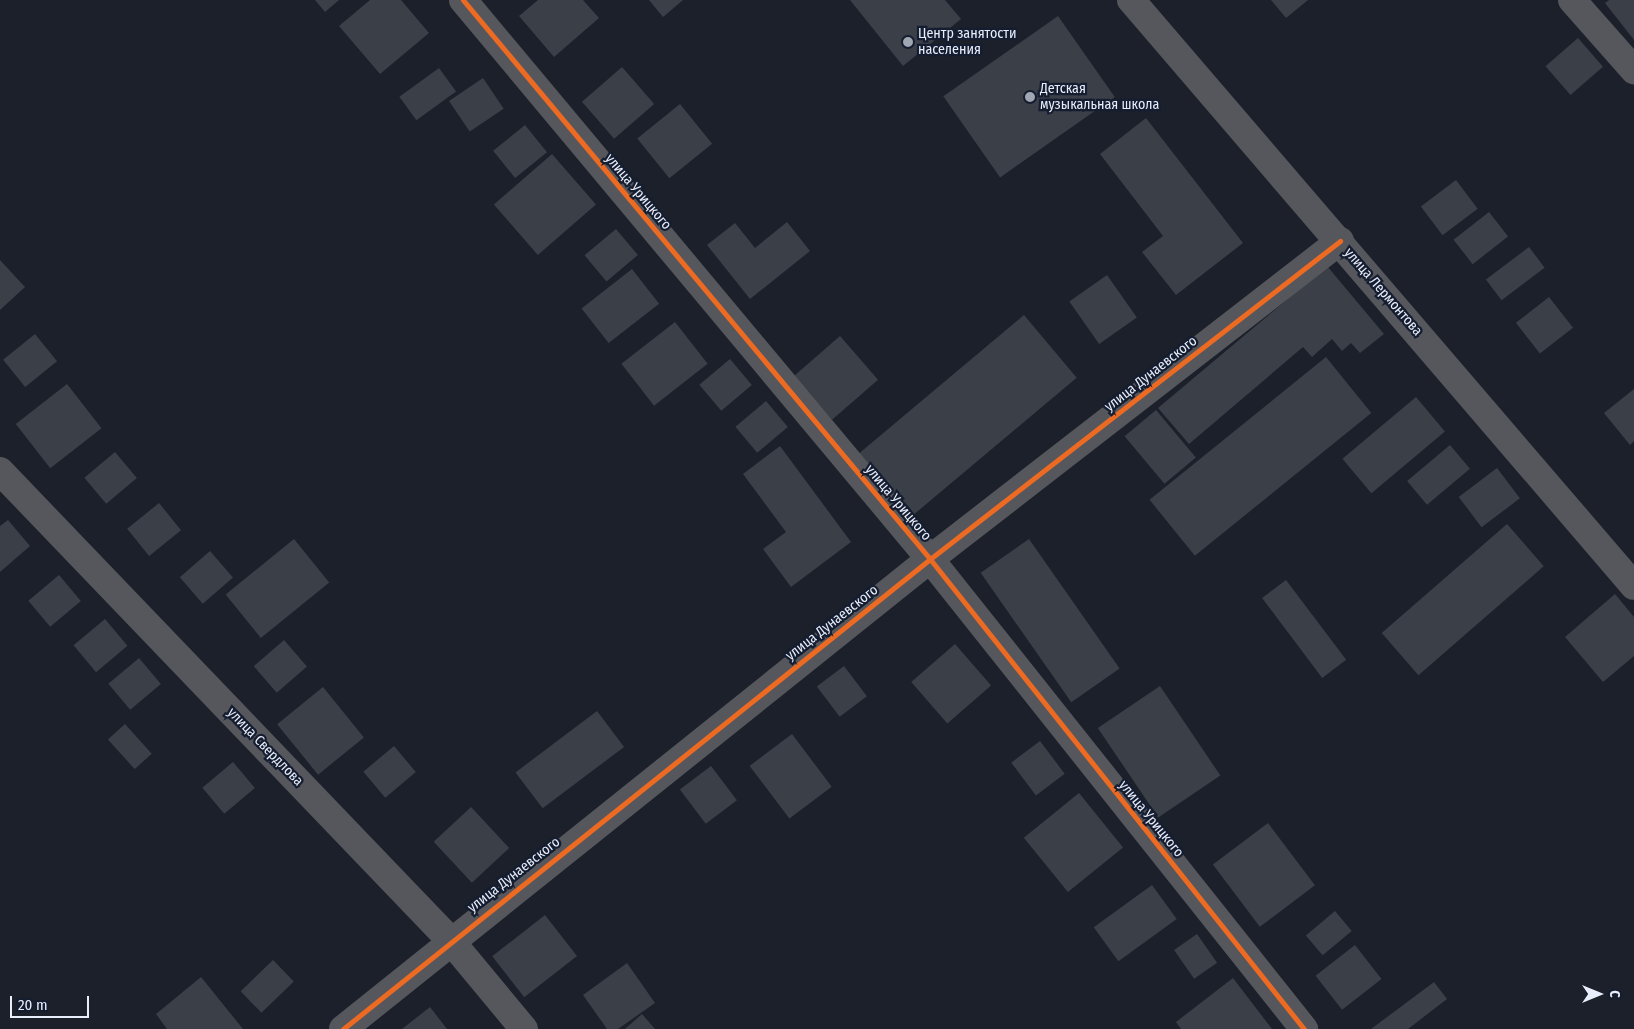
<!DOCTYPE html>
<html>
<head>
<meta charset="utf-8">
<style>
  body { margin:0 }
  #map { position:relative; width:1634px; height:1029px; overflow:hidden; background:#1b202a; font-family:"Fira Sans Condensed",sans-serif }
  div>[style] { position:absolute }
  .building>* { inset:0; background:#3b3f48; transform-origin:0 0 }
  .minor>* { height:28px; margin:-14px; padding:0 14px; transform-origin:14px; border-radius:14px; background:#56575c }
  .cycleway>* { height:5px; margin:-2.5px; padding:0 2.5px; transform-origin:2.5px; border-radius:2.5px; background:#ed6a23 }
  .dots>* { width:14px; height:14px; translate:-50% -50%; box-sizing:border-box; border:2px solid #151d30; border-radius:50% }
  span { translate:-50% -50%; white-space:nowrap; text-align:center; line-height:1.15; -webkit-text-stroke:4.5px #151d30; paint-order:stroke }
  .poi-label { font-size:14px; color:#e8eefb }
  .left { translate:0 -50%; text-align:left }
  .street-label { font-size:14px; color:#e8eefb }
  .north { position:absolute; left:1574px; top:969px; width:50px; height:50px; -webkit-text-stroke:4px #151d30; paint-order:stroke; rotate:90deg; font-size:14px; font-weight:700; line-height:20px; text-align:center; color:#e8eefb }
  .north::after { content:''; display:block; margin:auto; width:18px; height:22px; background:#e8eefb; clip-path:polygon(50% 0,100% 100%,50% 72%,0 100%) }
  .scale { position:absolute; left:10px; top:996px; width:79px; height:22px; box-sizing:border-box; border:2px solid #e8eefb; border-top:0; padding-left:6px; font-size:15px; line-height:18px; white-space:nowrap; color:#e8eefb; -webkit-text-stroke:4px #151d30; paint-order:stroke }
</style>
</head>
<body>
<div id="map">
  <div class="building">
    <i style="clip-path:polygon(315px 0,339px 0,325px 12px)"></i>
    <i style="clip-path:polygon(370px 0,401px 0,429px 33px,380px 74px,339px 26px)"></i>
    <i style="clip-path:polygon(538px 0,583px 0,599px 18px,554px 57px,519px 16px)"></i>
    <i style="clip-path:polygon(649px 0,683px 0,663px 17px)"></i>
    <i style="clip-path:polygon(850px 0,945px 0,961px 19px,903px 66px)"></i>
    <i style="clip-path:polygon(1271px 0,1308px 0,1286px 18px)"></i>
    <i style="clip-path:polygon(1609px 0,1634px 0,1634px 40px,1605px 3px)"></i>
    <i style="left:1058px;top:16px;width:99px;height:140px;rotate:55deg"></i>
    <i style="left:1578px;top:38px;width:38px;height:43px;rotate:49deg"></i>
    <i style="left:622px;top:67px;width:49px;height:53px;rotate:49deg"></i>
    <i style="left:439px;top:68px;width:29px;height:49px;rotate:54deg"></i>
    <i style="left:483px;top:78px;width:37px;height:41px;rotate:56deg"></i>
    <i style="left:680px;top:104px;width:51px;height:55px;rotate:51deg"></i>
    <i style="clip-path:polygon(1146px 118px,1243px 243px,1176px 295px,1142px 252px,1163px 236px,1100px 154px)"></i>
    <i style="left:525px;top:125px;width:35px;height:41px;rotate:51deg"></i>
    <i style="left:552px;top:154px;width:67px;height:77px;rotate:49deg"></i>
    <i style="left:1456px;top:180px;width:36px;height:44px;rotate:53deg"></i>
    <i style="left:1489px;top:212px;width:31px;height:45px;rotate:52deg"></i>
    <i style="clip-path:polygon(787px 222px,810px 251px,750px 299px,707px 245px,735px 223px,755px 248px)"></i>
    <i style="left:616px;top:229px;width:34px;height:41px;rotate:50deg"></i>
    <i style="left:1529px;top:247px;width:26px;height:54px;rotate:53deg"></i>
    <i style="clip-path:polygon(0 260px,25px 287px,0 310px)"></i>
    <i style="clip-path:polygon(1327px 266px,1384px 334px,1360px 353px,1351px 343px,1342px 351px,1332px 339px,1312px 357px,1303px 347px,1189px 444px,1158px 408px)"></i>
    <i style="left:632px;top:269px;width:44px;height:64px;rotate:52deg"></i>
    <i style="left:1107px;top:275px;width:52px;height:46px;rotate:55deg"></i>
    <i style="left:1549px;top:297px;width:39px;height:42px;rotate:52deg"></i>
    <i style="left:1024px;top:315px;width:82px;height:221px;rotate:50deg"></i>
    <i style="left:675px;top:322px;width:53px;height:68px;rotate:52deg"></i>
    <i style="left:35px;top:334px;width:35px;height:41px;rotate:51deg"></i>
    <i style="left:840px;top:336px;width:58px;height:61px;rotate:49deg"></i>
    <i style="left:1326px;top:357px;width:72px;height:227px;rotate:51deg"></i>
    <i style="left:730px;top:359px;width:34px;height:40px;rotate:50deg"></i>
    <i style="left:67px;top:384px;width:56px;height:65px;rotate:52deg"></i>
    <i style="clip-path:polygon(1634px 389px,1634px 441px,1630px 445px,1604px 413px)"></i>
    <i style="left:1416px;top:397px;width:45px;height:96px;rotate:50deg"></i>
    <i style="left:766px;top:401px;width:34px;height:40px;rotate:50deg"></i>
    <i style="left:1156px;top:410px;width:62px;height:41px;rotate:50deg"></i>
    <i style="left:1450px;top:445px;width:31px;height:56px;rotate:50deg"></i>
    <i style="clip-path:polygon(780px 446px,851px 542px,791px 587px,763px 549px,786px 532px,743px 474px)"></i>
    <i style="left:115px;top:452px;width:34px;height:40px;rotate:50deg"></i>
    <i style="left:1497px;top:468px;width:38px;height:48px;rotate:53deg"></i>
    <i style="left:159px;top:503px;width:35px;height:41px;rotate:51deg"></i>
    <i style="clip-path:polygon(8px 520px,30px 546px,0 572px,0 526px)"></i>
    <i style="left:1507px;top:524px;width:56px;height:166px;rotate:49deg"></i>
    <i style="left:294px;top:539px;width:56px;height:88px;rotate:51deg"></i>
    <i style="left:1029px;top:539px;width:158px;height:59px;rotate:55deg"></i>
    <i style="left:210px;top:551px;width:35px;height:40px;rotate:49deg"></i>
    <i style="left:59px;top:575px;width:34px;height:40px;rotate:50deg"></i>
    <i style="left:1286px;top:580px;width:100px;height:30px;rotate:53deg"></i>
    <i style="clip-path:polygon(1615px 594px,1634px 617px,1634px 656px,1603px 682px,1565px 637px)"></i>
    <i style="left:105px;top:619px;width:35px;height:41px;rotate:50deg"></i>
    <i style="left:284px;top:640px;width:35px;height:40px;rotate:49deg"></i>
    <i style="left:955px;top:644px;width:55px;height:58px;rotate:49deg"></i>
    <i style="left:139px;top:658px;width:34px;height:40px;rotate:50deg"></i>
    <i style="left:844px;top:666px;width:38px;height:34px;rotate:53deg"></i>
    <i style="left:1160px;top:686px;width:108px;height:75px;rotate:56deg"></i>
    <i style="left:323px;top:687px;width:65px;height:59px;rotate:51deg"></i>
    <i style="left:597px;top:711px;width:45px;height:102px;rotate:53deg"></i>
    <i style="left:125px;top:724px;width:40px;height:23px;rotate:48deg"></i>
    <i style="left:792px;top:734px;width:66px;height:53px;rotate:53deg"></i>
    <i style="left:1040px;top:741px;width:41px;height:36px;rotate:53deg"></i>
    <i style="left:394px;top:746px;width:34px;height:40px;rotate:50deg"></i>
    <i style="left:233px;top:762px;width:34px;height:40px;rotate:50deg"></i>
    <i style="left:711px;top:766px;width:43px;height:39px;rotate:53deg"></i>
    <i style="left:1079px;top:793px;width:70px;height:71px;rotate:51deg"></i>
    <i style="left:471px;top:807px;width:56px;height:51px;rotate:47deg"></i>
    <i style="left:1268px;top:823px;width:78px;height:69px;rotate:53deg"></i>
    <i style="left:1152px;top:885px;width:42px;height:72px;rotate:54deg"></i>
    <i style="left:1335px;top:911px;width:26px;height:38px;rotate:50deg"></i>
    <i style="left:545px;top:915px;width:52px;height:67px;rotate:52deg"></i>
    <i style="left:1197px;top:934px;width:35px;height:28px;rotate:55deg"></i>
    <i style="left:1355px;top:945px;width:43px;height:50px;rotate:52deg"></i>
    <i style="left:273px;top:960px;width:30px;height:45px;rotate:46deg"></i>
    <i style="clip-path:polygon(627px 963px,655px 1003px,618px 1029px,607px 1029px,583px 995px)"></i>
    <i style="clip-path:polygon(201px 977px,243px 1029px,167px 1029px,156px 1014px)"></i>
    <i style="clip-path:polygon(1233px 978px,1272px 1029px,1181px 1029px,1176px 1022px)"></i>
    <i style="clip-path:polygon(1434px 982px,1447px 999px,1408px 1029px,1371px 1029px)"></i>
    <i style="clip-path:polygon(430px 1007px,447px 1029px,402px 1029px)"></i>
    <i style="clip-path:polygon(642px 1014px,655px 1029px,625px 1029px)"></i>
  </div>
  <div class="minor">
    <i style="left:463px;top:0;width:728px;rotate:50.12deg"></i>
    <i style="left:930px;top:559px;width:601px;rotate:51.49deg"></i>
    <i style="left:1131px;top:0;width:772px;rotate:49.36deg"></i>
    <i style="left:1572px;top:0;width:94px;rotate:48.5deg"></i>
    <i style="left:0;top:471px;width:650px;rotate:46.18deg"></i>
    <i style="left:450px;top:940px;width:116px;rotate:50.3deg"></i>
    <i style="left:343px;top:1029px;width:752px;rotate:-38.68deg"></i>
    <i style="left:930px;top:559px;width:519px;rotate:-37.8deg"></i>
  </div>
  <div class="cycleway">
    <i style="left:463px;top:0;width:728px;rotate:50.12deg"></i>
    <i style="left:930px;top:559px;width:601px;rotate:51.49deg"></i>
    <i style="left:343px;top:1029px;width:752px;rotate:-38.68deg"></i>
    <i style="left:930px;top:559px;width:519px;rotate:-37.8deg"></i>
  </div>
  <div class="dots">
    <i style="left:908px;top:42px;background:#a0a6b2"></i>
    <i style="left:1030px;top:97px;background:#a0a6b2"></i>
  </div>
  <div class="poi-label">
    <span class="left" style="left:918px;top:42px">Центр занятости<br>населения</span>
    <span class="left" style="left:1040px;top:97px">Детская<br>музыкальная школа</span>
  </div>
  <div class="street-label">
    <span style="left:638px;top:192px;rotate:50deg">улица Урицкого</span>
    <span style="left:1383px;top:292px;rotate:49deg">улица Лермонтова</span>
    <span style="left:1151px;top:374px;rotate:-38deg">улица Дунаевского</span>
    <span style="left:898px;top:503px;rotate:50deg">улица Урицкого</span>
    <span style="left:832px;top:623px;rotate:-38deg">улица Дунаевского</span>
    <span style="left:265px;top:747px;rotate:46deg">улица Свердлова</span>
    <span style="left:1151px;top:819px;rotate:51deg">улица Урицкого</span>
    <span style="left:514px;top:875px;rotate:-38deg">улица Дунаевского</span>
  </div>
  <div class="north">С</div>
  <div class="scale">20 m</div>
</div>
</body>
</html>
